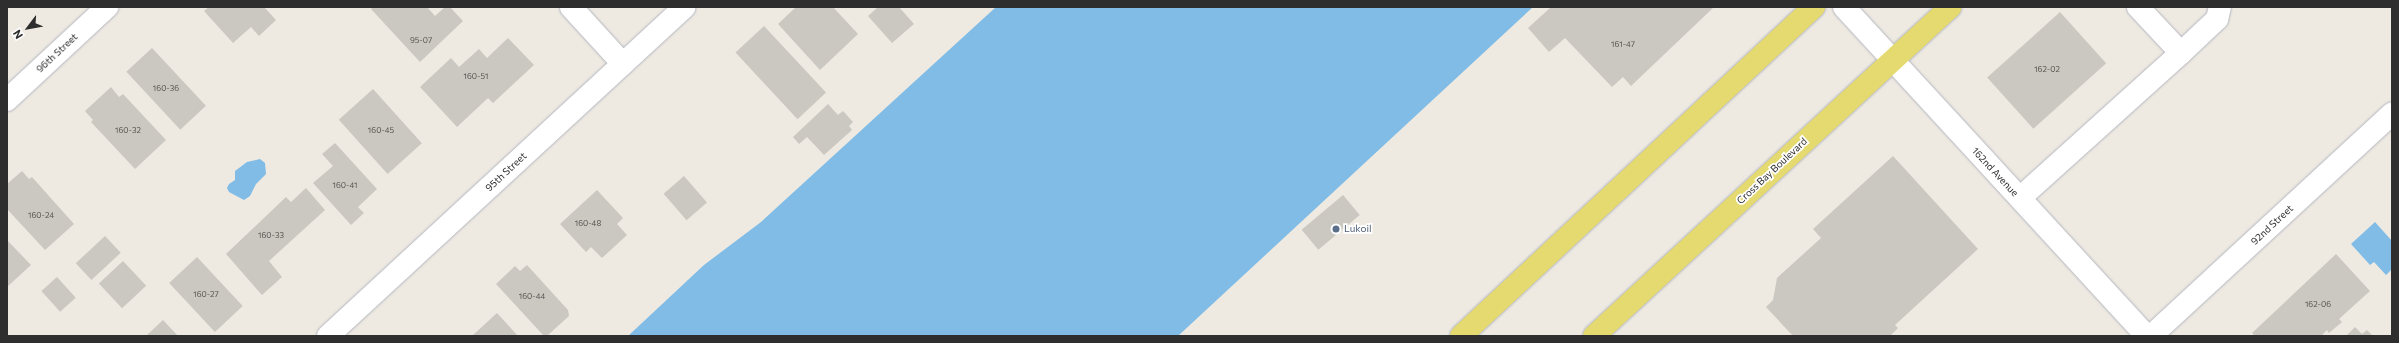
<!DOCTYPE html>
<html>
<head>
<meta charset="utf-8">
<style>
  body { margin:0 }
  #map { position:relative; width:2399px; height:343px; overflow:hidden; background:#eeeae2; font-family:Commissioner,sans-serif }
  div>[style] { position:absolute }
  .water>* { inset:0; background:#80bce5 }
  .building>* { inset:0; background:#cac8c0; transform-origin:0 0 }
  .roads { filter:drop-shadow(0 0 1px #b5b6c0) drop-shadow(0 0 1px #b5b6c0) }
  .minor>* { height:22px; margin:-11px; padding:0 11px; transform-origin:11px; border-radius:11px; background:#fff }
  .major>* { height:22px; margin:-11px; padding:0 11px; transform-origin:11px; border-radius:11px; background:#e5da70 }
  .dots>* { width:11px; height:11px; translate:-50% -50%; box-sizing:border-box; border:2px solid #fff; border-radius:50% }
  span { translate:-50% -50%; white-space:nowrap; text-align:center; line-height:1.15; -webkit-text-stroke:3.5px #fff; paint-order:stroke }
  .number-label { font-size:8px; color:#555452 }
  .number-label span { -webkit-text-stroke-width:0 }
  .street-label { font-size:10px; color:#2e2e2e }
  .service-label { font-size:10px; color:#4e5e75 }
  .left { translate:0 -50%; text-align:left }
  .frame { position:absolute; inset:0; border:8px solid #2e2e2e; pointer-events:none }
  .north { position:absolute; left:8px; top:8px; width:40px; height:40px; -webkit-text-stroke:3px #fff; paint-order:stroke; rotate:238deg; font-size:11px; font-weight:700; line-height:16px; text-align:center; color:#2e2e2e }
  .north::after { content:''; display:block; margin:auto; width:14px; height:18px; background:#2e2e2e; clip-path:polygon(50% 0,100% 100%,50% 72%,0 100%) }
</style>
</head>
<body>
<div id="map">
  <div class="water">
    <i style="clip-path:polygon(996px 7px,1533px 7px,1178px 336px,628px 336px,704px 265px,761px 222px)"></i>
    <i style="clip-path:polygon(260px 159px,265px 163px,266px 174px,256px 184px,250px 196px,244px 200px,229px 192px,227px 188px,229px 184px,235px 180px,235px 171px,247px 162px)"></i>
    <i style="clip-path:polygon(2375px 222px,2392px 241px,2392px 269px,2386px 275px,2374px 262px,2370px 265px,2351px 244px)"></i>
  </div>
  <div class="building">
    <i style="clip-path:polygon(209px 7px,264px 7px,276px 20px,259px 36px,251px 27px,233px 43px,204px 11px)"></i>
    <i style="clip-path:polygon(373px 7px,427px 7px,435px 16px,445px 7px,450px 7px,463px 21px,420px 62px,371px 9px)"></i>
    <i style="clip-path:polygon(796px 7px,833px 7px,858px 34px,820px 70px,778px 24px)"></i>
    <i style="clip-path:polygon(878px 7px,899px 7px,914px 24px,892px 43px,868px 16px)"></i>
    <i style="clip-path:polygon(1551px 7px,1714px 7px,1631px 86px,1623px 77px,1612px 87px,1565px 38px,1549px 52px,1528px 28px)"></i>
    <i style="left:2060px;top:12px;width:69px;height:98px;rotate:48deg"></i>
    <i style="left:764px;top:26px;width:91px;height:39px;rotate:47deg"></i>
    <i style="clip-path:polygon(508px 38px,534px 65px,493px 103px,488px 98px,457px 127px,420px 87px,451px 58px,459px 67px,479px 49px,487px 58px)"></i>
    <i style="left:152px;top:48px;width:79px;height:35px;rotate:47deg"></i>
    <i style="clip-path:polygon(111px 87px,119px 97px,123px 94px,166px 140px,135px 169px,91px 122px,93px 120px,85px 111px)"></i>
    <i style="left:373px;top:89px;width:73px;height:46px;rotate:48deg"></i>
    <i style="clip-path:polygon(828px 104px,838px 115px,843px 111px,853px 122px,849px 126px,852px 130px,824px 155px,807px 137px,799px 144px,793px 137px)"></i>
    <i style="clip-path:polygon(335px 143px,377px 189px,358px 207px,364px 213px,351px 225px,313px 183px,333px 166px,322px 154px)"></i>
    <i style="clip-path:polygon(1893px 156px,1978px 249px,1895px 325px,1898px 328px,1890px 336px,1793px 336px,1766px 307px,1773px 300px,1777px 278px,1821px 238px,1813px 229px)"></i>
    <i style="clip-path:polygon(22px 171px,29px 179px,32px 177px,74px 224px,45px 250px,7px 209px,7px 184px)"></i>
    <i style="left:684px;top:176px;width:35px;height:27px;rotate:49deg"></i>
    <i style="clip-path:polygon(306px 188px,325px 210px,269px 261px,282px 277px,262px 295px,226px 254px,286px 197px,291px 202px)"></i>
    <i style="clip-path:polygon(597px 190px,623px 218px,617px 224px,627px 235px,602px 258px,591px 247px,586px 252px,560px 224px)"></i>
    <i style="left:1343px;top:195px;width:26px;height:54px;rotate:50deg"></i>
    <i style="left:105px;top:236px;width:23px;height:40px;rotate:47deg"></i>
    <i style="clip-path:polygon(7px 240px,31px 265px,7px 287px)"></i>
    <i style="clip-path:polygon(2336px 254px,2370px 291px,2339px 319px,2342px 322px,2329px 333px,2327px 330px,2321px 336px,2255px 336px,2252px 333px)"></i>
    <i style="left:197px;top:257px;width:67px;height:38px;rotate:47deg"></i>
    <i style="left:123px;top:261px;width:34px;height:33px;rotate:47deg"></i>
    <i style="clip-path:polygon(527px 265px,568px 310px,569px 316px,548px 335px,543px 335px,496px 284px,515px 266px,520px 271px)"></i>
    <i style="left:57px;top:277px;width:28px;height:21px;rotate:48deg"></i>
    <i style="clip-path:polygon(497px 313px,518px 336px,472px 336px)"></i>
    <i style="clip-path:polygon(163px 320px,178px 336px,146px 336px)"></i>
    <i style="clip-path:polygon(2355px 327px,2362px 334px,2367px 330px,2373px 336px,2346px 336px)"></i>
  </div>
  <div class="roads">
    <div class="minor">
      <i style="left:571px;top:7px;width:77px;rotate:47.6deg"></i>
      <i style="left:1844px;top:7px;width:447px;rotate:47.4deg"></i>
      <i style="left:2181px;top:53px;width:50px;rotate:-43.4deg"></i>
      <i style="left:2217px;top:19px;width:12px;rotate:-76deg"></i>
      <i style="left:7px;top:100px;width:137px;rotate:-42.9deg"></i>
      <i style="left:2020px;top:198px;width:217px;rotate:-42deg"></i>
      <i style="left:2181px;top:53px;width:63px;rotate:-133.1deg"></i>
      <i style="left:328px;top:336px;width:485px;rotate:-42.7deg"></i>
      <i style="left:2151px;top:336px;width:328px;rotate:-42.7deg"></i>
    </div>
    <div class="major">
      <i style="left:1461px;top:336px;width:483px;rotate:-43deg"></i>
      <i style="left:1594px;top:336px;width:485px;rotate:-42.7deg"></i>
    </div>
  </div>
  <div class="dots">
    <i style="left:1336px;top:229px;background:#5c6f8a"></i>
  </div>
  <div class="number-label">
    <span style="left:421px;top:41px">95-07</span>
    <span style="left:1623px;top:45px">161-47</span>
    <span style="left:2047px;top:70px">162-02</span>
    <span style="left:476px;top:77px">160-51</span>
    <span style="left:166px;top:89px">160-36</span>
    <span style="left:128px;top:131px">160-32</span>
    <span style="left:381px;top:131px">160-45</span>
    <span style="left:345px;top:186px">160-41</span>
    <span style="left:41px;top:216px">160-24</span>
    <span style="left:588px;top:224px">160-48</span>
    <span style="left:271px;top:236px">160-33</span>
    <span style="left:206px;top:295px">160-27</span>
    <span style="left:532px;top:297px">160-44</span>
    <span style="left:2318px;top:305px">162-06</span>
  </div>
  <div class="street-label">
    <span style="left:57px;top:53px;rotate:-43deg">96th Street</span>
    <span style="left:1772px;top:171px;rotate:-43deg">Cross Bay Boulevard</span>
    <span style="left:506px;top:172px;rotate:-43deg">95th Street</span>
    <span style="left:1995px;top:172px;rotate:47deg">162nd Avenue</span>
    <span style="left:2272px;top:225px;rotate:-43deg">92nd Street</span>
  </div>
  <div class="service-label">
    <span class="left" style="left:1344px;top:229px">Lukoil</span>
  </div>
  <div class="frame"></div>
  <div class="north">N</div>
</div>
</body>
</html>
